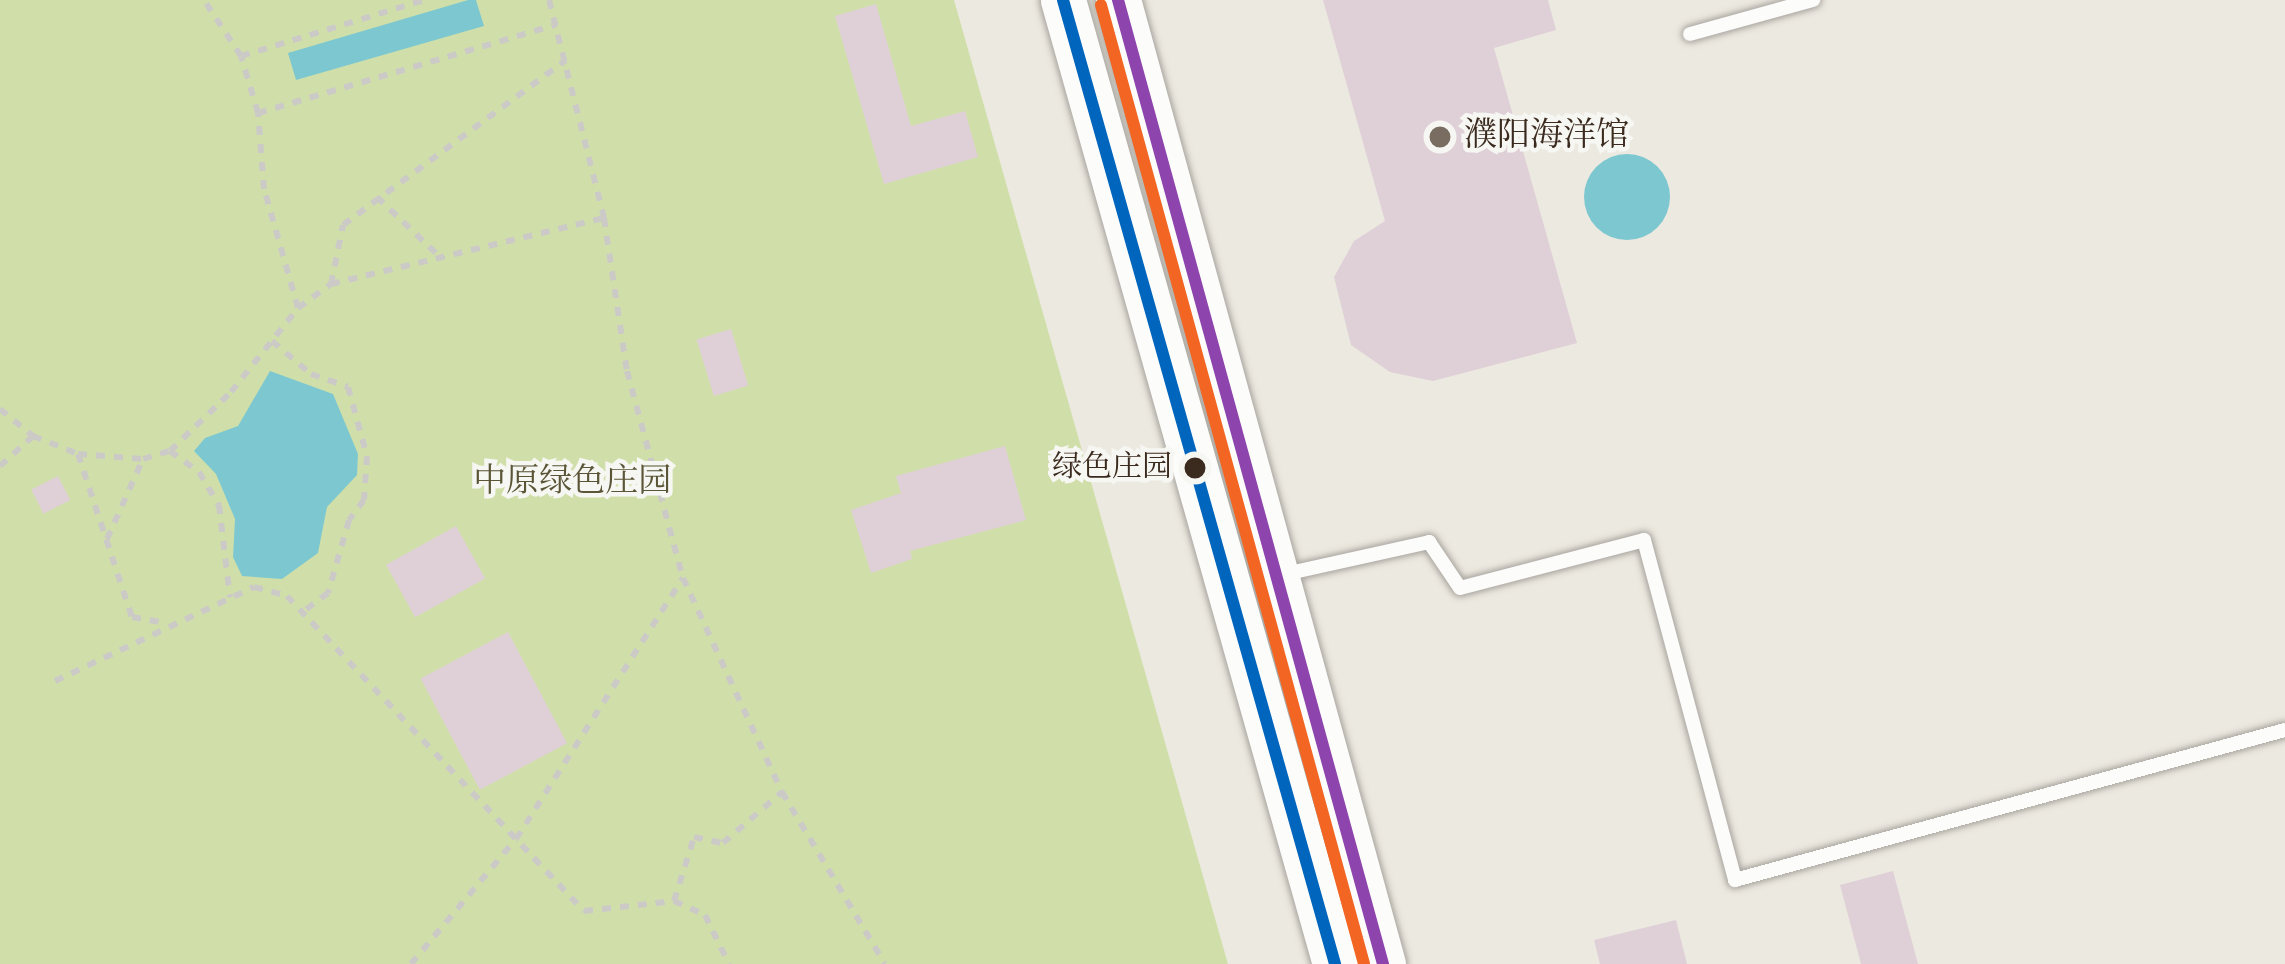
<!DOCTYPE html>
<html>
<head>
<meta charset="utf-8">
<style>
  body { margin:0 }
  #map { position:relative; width:2285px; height:964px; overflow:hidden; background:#ece9e0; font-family:"Old Standard TT","Noto Serif SC",serif }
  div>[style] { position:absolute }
  .green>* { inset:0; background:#d0dfa9 }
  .water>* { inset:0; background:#7dc8d0 }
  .round { border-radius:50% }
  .building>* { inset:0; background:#dfd0d7; transform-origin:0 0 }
  .path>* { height:6px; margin-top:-3px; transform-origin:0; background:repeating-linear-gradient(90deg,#cccac7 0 9px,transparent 0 18px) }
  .roads { filter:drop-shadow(0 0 3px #a9a59f) drop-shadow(0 0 3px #a9a59f) }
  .lane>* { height:14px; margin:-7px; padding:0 7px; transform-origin:7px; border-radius:7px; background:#fcfcfa }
  .primary>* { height:45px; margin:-22.5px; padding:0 22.5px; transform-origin:22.5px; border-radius:22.5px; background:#fcfcfa }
  .bus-1>* { height:12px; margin:-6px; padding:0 6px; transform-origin:6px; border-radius:6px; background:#0065bd }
  .bus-2>* { height:12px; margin:-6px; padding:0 6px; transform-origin:6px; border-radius:6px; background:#8e44ad }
  .bus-3>* { height:12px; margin:-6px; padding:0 6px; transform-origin:6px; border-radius:6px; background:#f26522 }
  .dots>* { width:33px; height:33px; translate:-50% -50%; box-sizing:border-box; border:6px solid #f6f6f2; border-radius:50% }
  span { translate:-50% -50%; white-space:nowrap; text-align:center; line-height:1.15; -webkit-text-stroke:9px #f6f6f2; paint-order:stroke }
  .bus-label { font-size:30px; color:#3b2a1e }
  .right { translate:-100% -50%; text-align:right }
  .poi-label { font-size:33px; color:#3b2a1e }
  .left { translate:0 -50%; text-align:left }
  .park-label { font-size:33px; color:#5a5536 }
</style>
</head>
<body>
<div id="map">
  <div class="green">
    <i style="clip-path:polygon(0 0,954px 0,1228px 964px,0 964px)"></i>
  </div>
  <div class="water">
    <i style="clip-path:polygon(468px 0,476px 0,484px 26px,296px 80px,288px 53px)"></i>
    <i class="round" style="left:1584px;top:154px;width:86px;height:86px"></i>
    <i style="clip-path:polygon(270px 371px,333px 394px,358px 454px,357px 475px,327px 507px,318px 553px,282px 579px,242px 576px,233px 557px,235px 519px,216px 474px,194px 451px,205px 438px,238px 426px)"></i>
  </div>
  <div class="building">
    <i style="clip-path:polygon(1323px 0,1548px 0,1556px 30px,1494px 48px,1577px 343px,1433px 381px,1390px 372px,1351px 345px,1334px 277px,1354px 241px,1385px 221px)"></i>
    <i style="clip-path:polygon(876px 4px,911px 126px,965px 111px,978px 157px,884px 184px,835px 16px)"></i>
    <i style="left:731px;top:329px;width:59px;height:36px;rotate:73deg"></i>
    <i style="clip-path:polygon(1005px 446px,1026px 520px,910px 551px,912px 559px,871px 573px,851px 510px,901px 493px,896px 476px)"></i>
    <i style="left:58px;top:476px;width:27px;height:30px;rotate:63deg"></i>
    <i style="left:456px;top:526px;width:60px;height:80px;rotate:61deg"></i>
    <i style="left:508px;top:632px;width:126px;height:99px;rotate:62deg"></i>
    <i style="clip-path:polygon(1893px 871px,1918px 964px,1861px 964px,1840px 885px)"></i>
    <i style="clip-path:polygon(1676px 920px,1687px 964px,1600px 964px,1594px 940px)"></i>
  </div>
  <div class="path">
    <i style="left:549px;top:0;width:225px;rotate:75.8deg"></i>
    <i style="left:604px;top:218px;width:155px;rotate:81.5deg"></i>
    <i style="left:627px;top:371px;width:214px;rotate:74.9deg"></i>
    <i style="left:683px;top:578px;width:236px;rotate:65.2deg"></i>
    <i style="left:782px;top:792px;width:200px;rotate:59.1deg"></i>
    <i style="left:241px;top:56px;width:191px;rotate:-17deg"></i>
    <i style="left:258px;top:113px;width:311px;rotate:-16.5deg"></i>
    <i style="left:377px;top:197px;width:88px;rotate:43.6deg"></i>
    <i style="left:331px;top:284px;width:60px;rotate:-78.5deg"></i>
    <i style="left:343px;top:225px;width:277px;rotate:-36.5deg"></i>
    <i style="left:298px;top:308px;width:41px;rotate:-36deg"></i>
    <i style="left:331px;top:284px;width:280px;rotate:-13.6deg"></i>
    <i style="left:272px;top:341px;width:51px;rotate:40.2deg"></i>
    <i style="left:311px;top:374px;width:39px;rotate:19deg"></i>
    <i style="left:348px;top:387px;width:72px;rotate:74.6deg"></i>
    <i style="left:367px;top:456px;width:44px;rotate:93.9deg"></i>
    <i style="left:364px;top:500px;width:25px;rotate:127deg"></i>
    <i style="left:349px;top:520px;width:76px;rotate:106deg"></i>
    <i style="left:328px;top:593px;width:31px;rotate:143deg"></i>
    <i style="left:0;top:409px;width:43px;rotate:39.3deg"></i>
    <i style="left:33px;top:436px;width:48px;rotate:21.8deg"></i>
    <i style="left:78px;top:454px;width:65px;rotate:4.4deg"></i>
    <i style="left:143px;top:459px;width:28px;rotate:-17deg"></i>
    <i style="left:170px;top:451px;width:85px;rotate:-44deg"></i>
    <i style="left:231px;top:392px;width:107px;rotate:-51.4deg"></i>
    <i style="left:298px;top:308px;width:124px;rotate:-105.9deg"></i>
    <i style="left:264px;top:189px;width:76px;rotate:-94.5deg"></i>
    <i style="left:258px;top:113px;width:59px;rotate:-106.6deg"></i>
    <i style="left:241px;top:56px;width:67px;rotate:-123.5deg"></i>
    <i style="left:170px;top:451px;width:36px;rotate:36deg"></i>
    <i style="left:199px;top:472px;width:39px;rotate:59deg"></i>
    <i style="left:219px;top:505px;width:93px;rotate:83.2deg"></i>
    <i style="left:78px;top:454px;width:172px;rotate:71.7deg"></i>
    <i style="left:132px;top:617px;width:36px;rotate:10deg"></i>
    <i style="left:0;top:466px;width:45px;rotate:-42.3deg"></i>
    <i style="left:107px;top:539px;width:88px;rotate:-65.8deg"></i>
    <i style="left:55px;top:681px;width:220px;rotate:-25.3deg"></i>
    <i style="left:254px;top:587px;width:34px;rotate:15deg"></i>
    <i style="left:287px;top:596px;width:433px;rotate:46.7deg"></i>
    <i style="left:584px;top:911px;width:91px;rotate:-6.3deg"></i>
    <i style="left:674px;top:901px;width:67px;rotate:-72.6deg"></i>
    <i style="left:694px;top:837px;width:30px;rotate:12deg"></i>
    <i style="left:723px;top:843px;width:78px;rotate:-40.8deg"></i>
    <i style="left:674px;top:901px;width:34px;rotate:24deg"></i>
    <i style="left:705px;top:915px;width:55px;rotate:63.9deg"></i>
    <i style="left:411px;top:964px;width:163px;rotate:-50deg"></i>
    <i style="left:516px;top:839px;width:310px;rotate:-57.4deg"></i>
  </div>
  <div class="roads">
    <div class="lane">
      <i style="left:1690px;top:34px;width:128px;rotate:-15.5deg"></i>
      <i style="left:1285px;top:574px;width:148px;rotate:-12.5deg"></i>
      <i style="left:1429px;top:542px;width:55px;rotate:56deg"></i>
      <i style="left:1460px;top:588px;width:190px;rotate:-14.6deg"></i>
      <i style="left:1644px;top:540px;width:352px;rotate:75deg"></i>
      <i style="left:1735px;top:880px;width:570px;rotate:-15.26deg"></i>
    </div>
    <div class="primary">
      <i style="left:1063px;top:0;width:1002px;rotate:74.24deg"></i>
      <i style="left:1118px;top:0;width:1000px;rotate:74.63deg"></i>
    </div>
  </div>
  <div class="bus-1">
    <i style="left:1063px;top:0;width:1002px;rotate:74.24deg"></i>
  </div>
  <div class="bus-2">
    <i style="left:1118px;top:0;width:1000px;rotate:74.63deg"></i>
  </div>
  <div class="bus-3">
    <i style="left:1101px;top:5px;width:994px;rotate:74.66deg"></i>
  </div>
  <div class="dots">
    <i style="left:1440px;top:137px;background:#796d62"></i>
    <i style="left:1195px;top:468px;background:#3b2a1e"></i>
  </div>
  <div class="bus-label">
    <span class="right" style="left:1172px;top:468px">绿色庄园</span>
  </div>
  <div class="poi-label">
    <span class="left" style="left:1464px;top:137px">濮阳海洋馆</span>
  </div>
  <div class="park-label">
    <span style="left:572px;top:483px">中原绿色庄园</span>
  </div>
</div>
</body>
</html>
